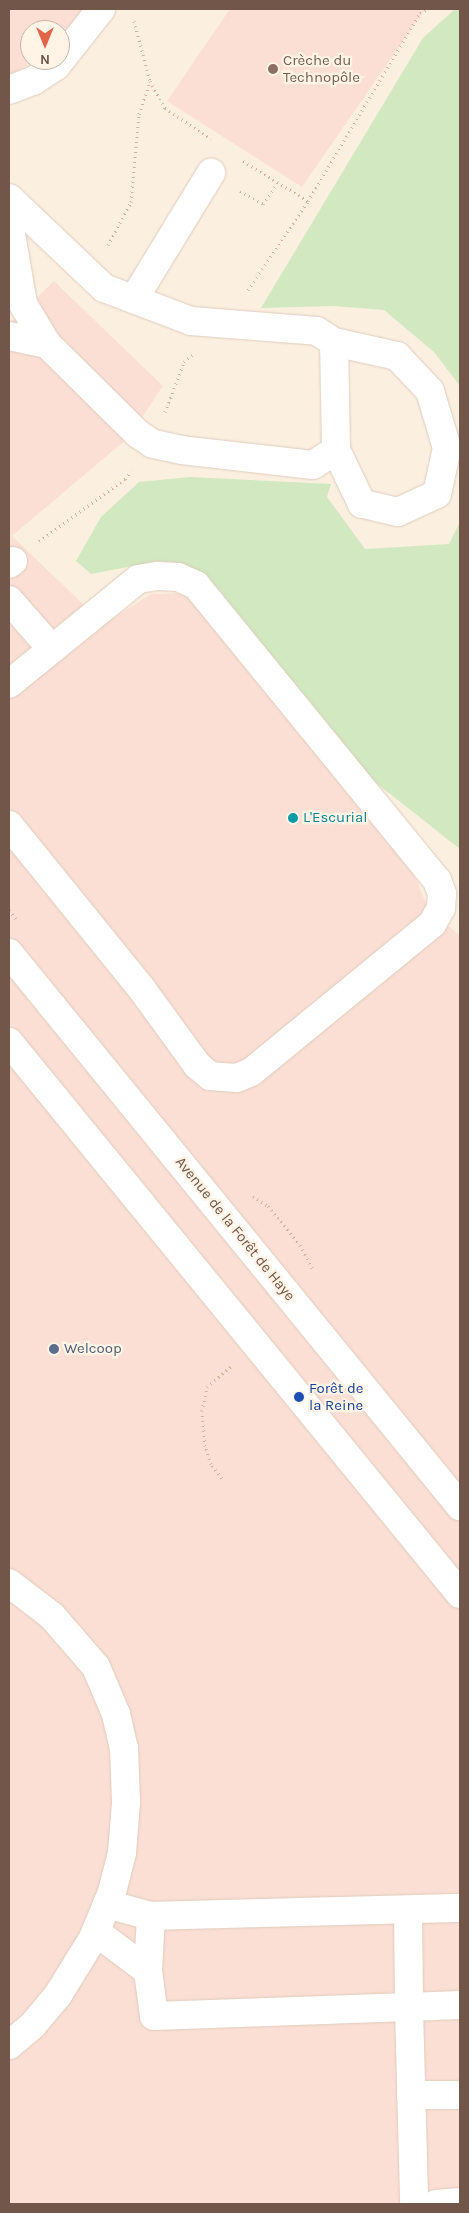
<!DOCTYPE html>
<html>
<head>
<meta charset="utf-8">
<style>
  body { margin:0 }
  #map { position:relative; width:469px; height:2213px; overflow:hidden; background:#fbf0e0; font-family:Karla,sans-serif }
  div>[style] { position:absolute }
  .commercial>* { inset:0; background:#fbdfd4 }
  .green>* { inset:0; background:#d1e8c0 }
  .path>* { height:3px; margin-top:-1.5px; transform-origin:0; background:repeating-linear-gradient(90deg,#d4b09d 0 1px,transparent 0 5px) }
  .roads { filter:drop-shadow(0 0 1px #dfccbd) drop-shadow(0 0 1px #dfccbd) }
  .minor>* { height:28px; margin:-14px; padding:0 14px; transform-origin:14px; border-radius:14px; background:#fff }
  .dots>* { width:14px; height:14px; translate:-50% -50%; box-sizing:border-box; border:2px solid #fff4e6; border-radius:50% }
  span { translate:-50% -50%; white-space:nowrap; text-align:center; line-height:1.15; -webkit-text-stroke:4.5px #fff4e6; paint-order:stroke }
  .education-label { font-size:15px; color:#785e54 }
  .left { translate:0 -50%; text-align:left }
  .culture-label { font-size:15px; color:#0d838f }
  .street-label { font-size:15px; color:#715649 }
  .service-label { font-size:15px; color:#4e5e75 }
  .transit-label { font-size:15px; color:#164399 }
  .frame { position:absolute; inset:0; border:10px solid #715649; pointer-events:none }
  .north { position:absolute; left:20px; top:20px; width:50px; height:50px; box-sizing:border-box; background:#fff4e6; border:1px solid #c6b5a7; border-radius:50%; rotate:180deg; font-size:14px; font-weight:700; line-height:20px; text-align:center; color:#715649 }
  .north::after { content:''; display:block; margin:auto; width:18px; height:22px; background:#e36548; clip-path:polygon(50% 0,100% 100%,50% 72%,0 100%) }
</style>
</head>
<body>
<div id="map">
  <div class="commercial">
    <i style="clip-path:polygon(9px 9px,89px 9px,60px 47px,60px 30px,30px 30px,30px 60px,37px 60px,9px 76px)"></i>
    <i style="clip-path:polygon(230px 9px,425px 9px,302px 187px,167px 101px)"></i>
    <i style="clip-path:polygon(54px 281px,163px 386px,128px 438px,12px 536px,104px 624px,151px 594px,192px 593px,395px 828px,428px 908px,460px 936px,460px 2204px,9px 2204px,9px 324px)"></i>
  </div>
  <div class="green">
    <i style="clip-path:polygon(455px 9px,460px 9px,460px 386px,434px 352px,384px 310px,333px 306px,261px 308px,423px 38px)"></i>
    <i style="clip-path:polygon(190px 477px,331px 484px,327px 497px,365px 549px,449px 544px,460px 522px,460px 849px,366px 775px,219px 590px,159px 561px,91px 574px,76px 561px,101px 517px,139px 482px)"></i>
  </div>
  <div class="path">
    <i style="left:134px;top:21px;width:62px;rotate:75.1deg"></i>
    <i style="left:150px;top:81px;width:31px;rotate:61deg"></i>
    <i style="left:165px;top:108px;width:55px;rotate:34deg"></i>
    <i style="left:243px;top:161px;width:76px;rotate:31.6deg"></i>
    <i style="left:240px;top:191px;width:26px;rotate:29deg"></i>
    <i style="left:263px;top:204px;width:25px;rotate:-56deg"></i>
    <i style="left:108px;top:245px;width:49px;rotate:-61.9deg"></i>
    <i style="left:131px;top:202px;width:88px;rotate:-84.8deg"></i>
    <i style="left:139px;top:114px;width:34px;rotate:-71deg"></i>
    <i style="left:248px;top:290px;width:107px;rotate:-56deg"></i>
    <i style="left:308px;top:201px;width:219px;rotate:-59.2deg"></i>
    <i style="left:420px;top:13px;width:9px;rotate:-27deg"></i>
    <i style="left:165px;top:412px;width:53px;rotate:-69.2deg"></i>
    <i style="left:184px;top:362px;width:11px;rotate:-41deg"></i>
    <i style="left:39px;top:541px;width:106px;rotate:-35.8deg"></i>
    <i style="left:125px;top:479px;width:10px;rotate:-53deg"></i>
    <i style="left:9px;top:910px;width:11px;rotate:52deg"></i>
    <i style="left:253px;top:1196px;width:18px;rotate:34deg"></i>
    <i style="left:268px;top:1206px;width:50px;rotate:50.6deg"></i>
    <i style="left:300px;top:1245px;width:26px;rotate:62deg"></i>
    <i style="left:222px;top:1478px;width:18px;rotate:-128deg"></i>
    <i style="left:211px;top:1464px;width:19px;rotate:-108deg"></i>
    <i style="left:205px;top:1446px;width:35px;rotate:-95deg"></i>
    <i style="left:202px;top:1411px;width:25px;rotate:-78deg"></i>
    <i style="left:207px;top:1387px;width:32px;rotate:-41deg"></i>
  </div>
  <div class="roads">
    <div class="minor">
      <i style="left:9px;top:90px;width:26px;rotate:-21deg"></i>
      <i style="left:33px;top:81px;width:27px;rotate:-33deg"></i>
      <i style="left:56px;top:66px;width:73px;rotate:-51.7deg"></i>
      <i style="left:9px;top:198px;width:131px;rotate:43.5deg"></i>
      <i style="left:104px;top:288px;width:93px;rotate:20.8deg"></i>
      <i style="left:191px;top:321px;width:126px;rotate:4.5deg"></i>
      <i style="left:317px;top:331px;width:20px;rotate:33deg"></i>
      <i style="left:334px;top:342px;width:108px;rotate:88.9deg"></i>
      <i style="left:336px;top:450px;width:27px;rotate:147deg"></i>
      <i style="left:313px;top:465px;width:132px;rotate:-173.5deg"></i>
      <i style="left:182px;top:450px;width:30px;rotate:-168deg"></i>
      <i style="left:153px;top:444px;width:18px;rotate:-146deg"></i>
      <i style="left:138px;top:434px;width:128px;rotate:-135.3deg"></i>
      <i style="left:47px;top:344px;width:47px;rotate:-121deg"></i>
      <i style="left:23px;top:304px;width:83px;rotate:-99.7deg"></i>
      <i style="left:134px;top:299px;width:148px;rotate:-58.6deg"></i>
      <i style="left:9px;top:336px;width:39px;rotate:12deg"></i>
      <i style="left:334px;top:342px;width:65px;rotate:12.5deg"></i>
      <i style="left:397px;top:356px;width:48px;rotate:46.7deg"></i>
      <i style="left:430px;top:391px;width:59px;rotate:73.4deg"></i>
      <i style="left:447px;top:448px;width:47px;rotate:102.3deg"></i>
      <i style="left:437px;top:494px;width:43px;rotate:155.2deg"></i>
      <i style="left:398px;top:512px;width:37px;rotate:-167deg"></i>
      <i style="left:362px;top:504px;width:60px;rotate:-115.7deg"></i>
      <i style="left:9px;top:564px;width:5px;rotate:-37deg"></i>
      <i style="left:9px;top:600px;width:64px;rotate:48.8deg"></i>
      <i style="left:9px;top:684px;width:166px;rotate:-39.1deg"></i>
      <i style="left:138px;top:579px;width:20px;rotate:-9deg"></i>
      <i style="left:158px;top:576px;width:20px;rotate:3deg"></i>
      <i style="left:178px;top:577px;width:20px;rotate:24deg"></i>
      <i style="left:196px;top:585px;width:381px;rotate:50.8deg"></i>
      <i style="left:437px;top:880px;width:15px;rotate:70deg"></i>
      <i style="left:442px;top:894px;width:14px;rotate:94deg"></i>
      <i style="left:441px;top:908px;width:18px;rotate:119deg"></i>
      <i style="left:432px;top:924px;width:234px;rotate:140.7deg"></i>
      <i style="left:251px;top:1072px;width:15px;rotate:157deg"></i>
      <i style="left:237px;top:1078px;width:27px;rotate:-176deg"></i>
      <i style="left:210px;top:1076px;width:17px;rotate:-140deg"></i>
      <i style="left:197px;top:1065px;width:95px;rotate:-126deg"></i>
      <i style="left:141px;top:988px;width:210px;rotate:-129deg"></i>
      <i style="left:9px;top:953px;width:714px;rotate:50.8deg"></i>
      <i style="left:9px;top:1042px;width:713px;rotate:50.75deg"></i>
      <i style="left:9px;top:1583px;width:54px;rotate:37.5deg"></i>
      <i style="left:52px;top:1616px;width:67px;rotate:49.2deg"></i>
      <i style="left:96px;top:1667px;width:51px;rotate:66.9deg"></i>
      <i style="left:116px;top:1714px;width:35px;rotate:77deg"></i>
      <i style="left:124px;top:1748px;width:55px;rotate:87.9deg"></i>
      <i style="left:126px;top:1803px;width:50px;rotate:94.6deg"></i>
      <i style="left:122px;top:1853px;width:40px;rotate:104.4deg"></i>
      <i style="left:112px;top:1892px;width:50px;rotate:112.4deg"></i>
      <i style="left:93px;top:1938px;width:67px;rotate:121.6deg"></i>
      <i style="left:58px;top:1995px;width:39px;rotate:130deg"></i>
      <i style="left:33px;top:2025px;width:31px;rotate:140deg"></i>
      <i style="left:107px;top:1904px;width:46px;rotate:15.3deg"></i>
      <i style="left:151px;top:1916px;width:309px;rotate:-1.5deg"></i>
      <i style="left:408px;top:1910px;width:97px;rotate:89.4deg"></i>
      <i style="left:409px;top:2007px;width:51px;rotate:-2.2deg"></i>
      <i style="left:96px;top:1932px;width:65px;rotate:36.9deg"></i>
      <i style="left:148px;top:1971px;width:45px;rotate:82.4deg"></i>
      <i style="left:154px;top:2016px;width:255px;rotate:-2deg"></i>
      <i style="left:409px;top:2007px;width:197px;rotate:88.5deg"></i>
      <i style="left:148px;top:1971px;width:55px;rotate:-86.9deg"></i>
      <i style="left:411px;top:2095px;width:49px"></i>
      <i style="left:436px;top:2204px;width:24px;rotate:-5deg"></i>
    </div>
  </div>
  <div class="dots">
    <i style="left:273px;top:69px;background:#8d6e63"></i>
    <i style="left:293px;top:818px;background:#0f9aa8"></i>
    <i style="left:54px;top:1349px;background:#5c6f8a"></i>
    <i style="left:299px;top:1397px;background:#1a4fb4"></i>
  </div>
  <div class="education-label">
    <span class="left" style="left:283px;top:69px">Crèche du<br>Technopôle</span>
  </div>
  <div class="culture-label">
    <span class="left" style="left:303px;top:818px">L'Escurial</span>
  </div>
  <div class="street-label">
    <span style="left:235px;top:1229px;rotate:51deg">Avenue de la Forêt de Haye</span>
  </div>
  <div class="service-label">
    <span class="left" style="left:64px;top:1349px">Welcoop</span>
  </div>
  <div class="transit-label">
    <span class="left" style="left:309px;top:1397px">Forêt de<br>la Reine</span>
  </div>
  <div class="frame"></div>
  <div class="north">N</div>
</div>
</body>
</html>
